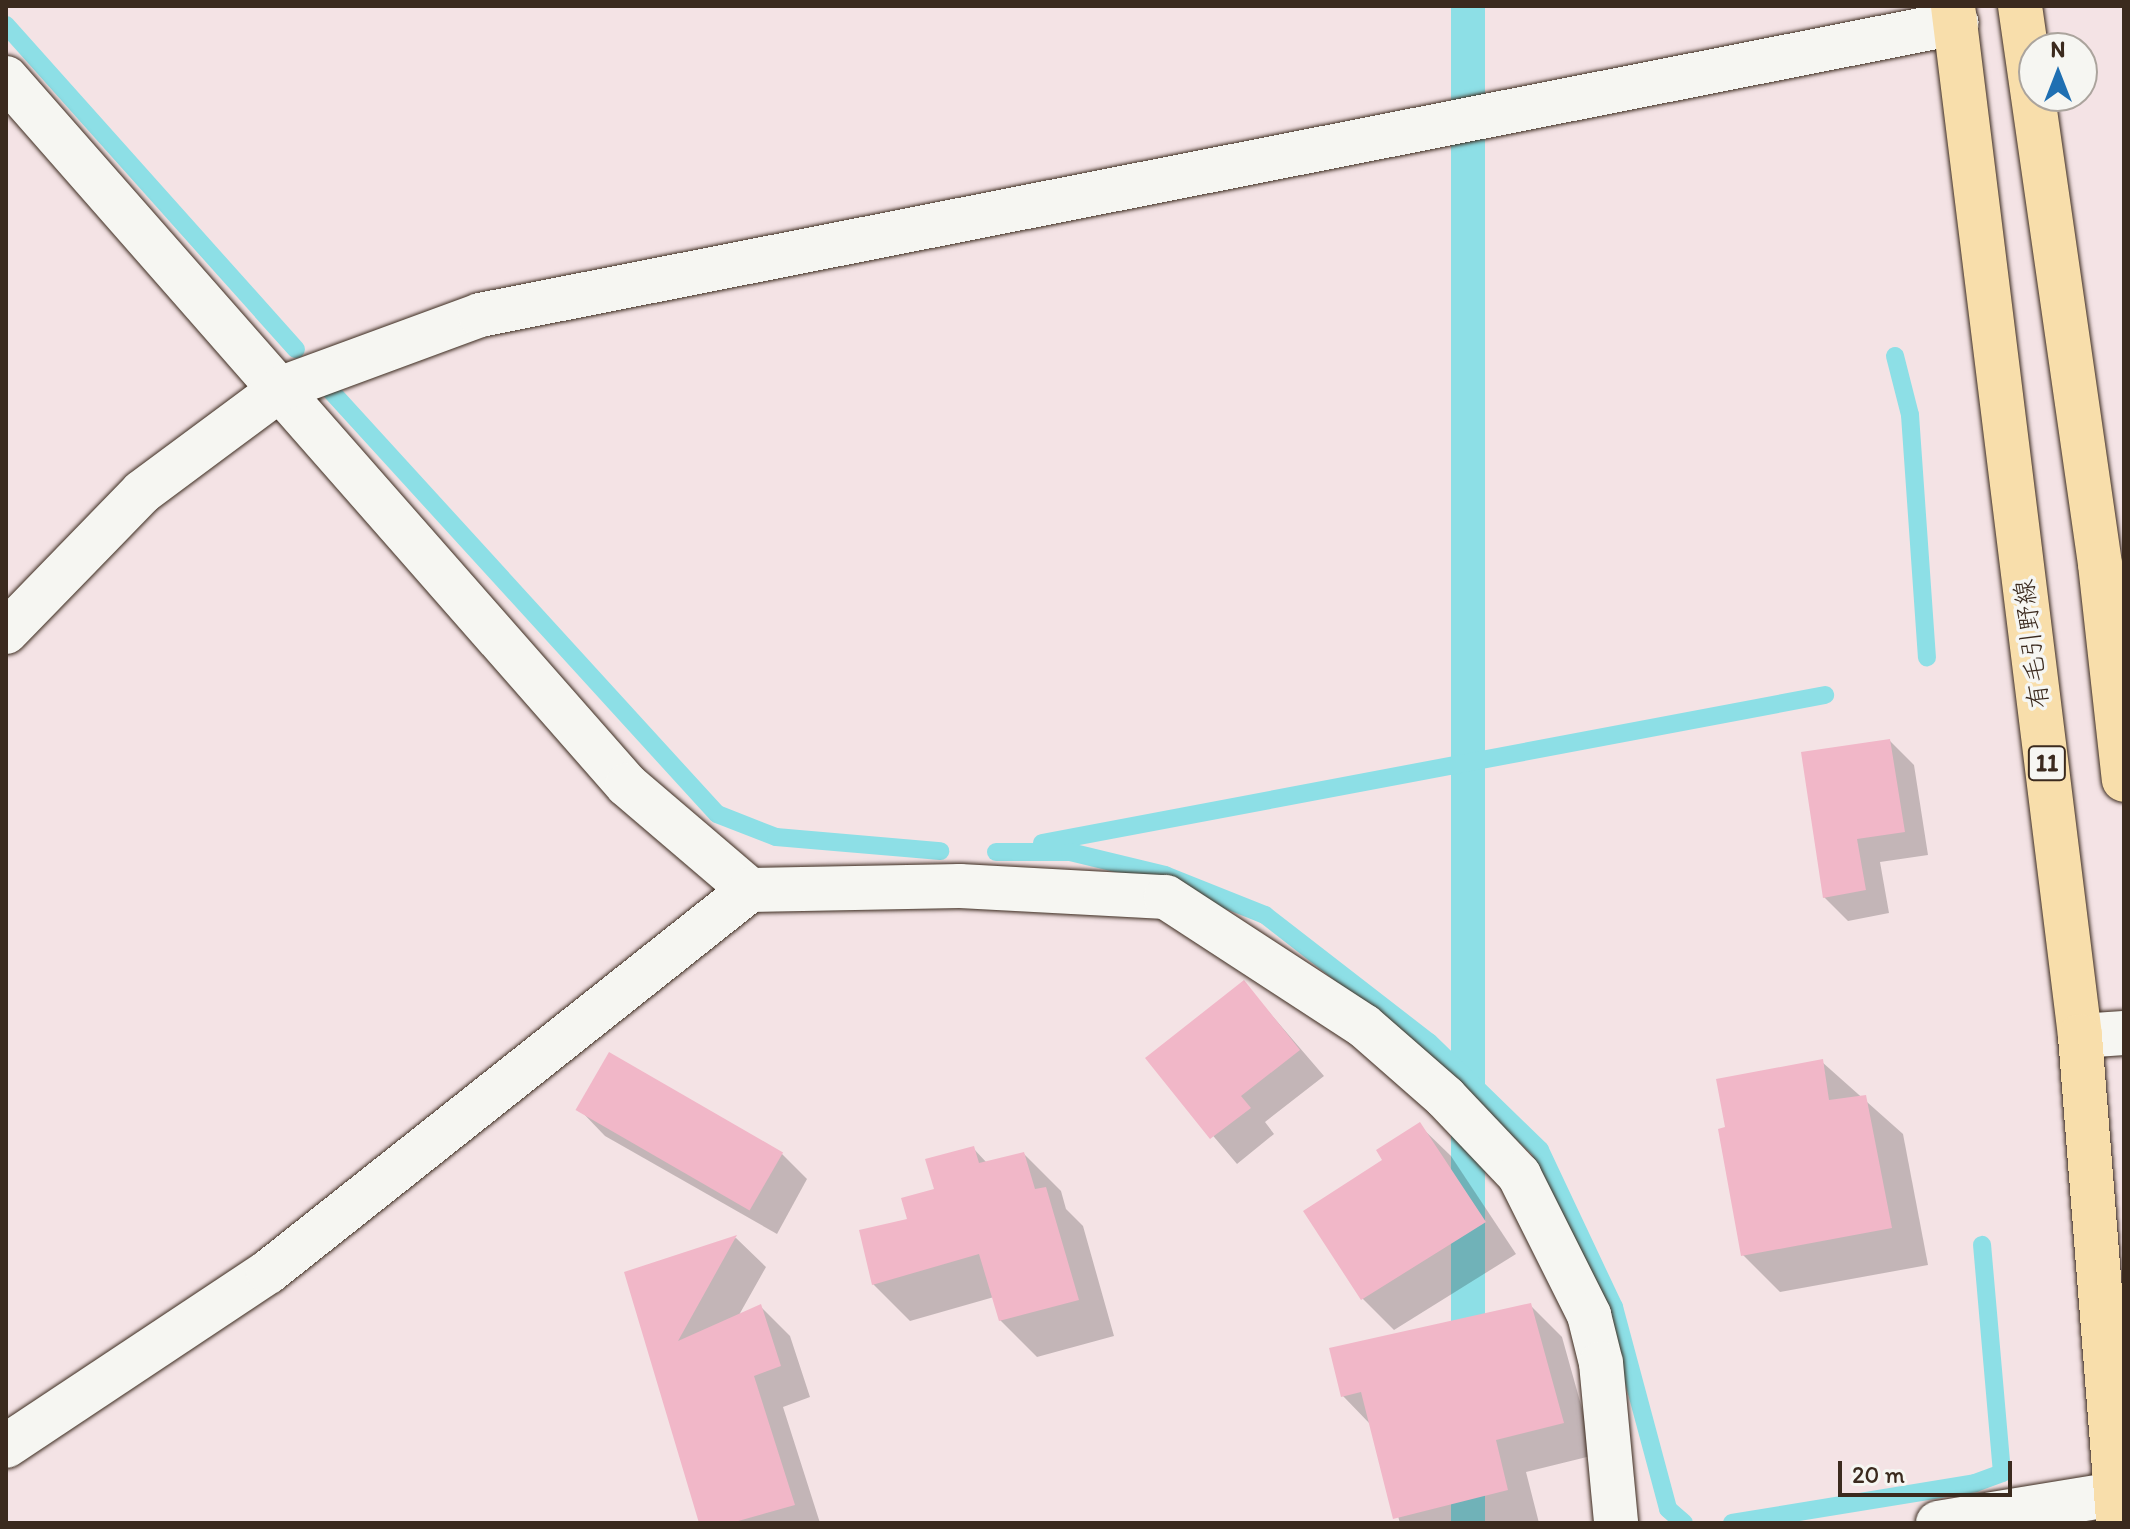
<!DOCTYPE html>
<html>
<head>
<meta charset="utf-8">
<style>
  body { margin:0 }
  #map { position:relative; width:2130px; height:1529px; overflow:hidden; background:#f4e3e5; font-family:Itim,"Klee One",sans-serif }
  div>[style] { position:absolute }
  .water>* { inset:0; background:#8ddfe6; transform-origin:0 0 }
  .shadow>* { inset:0; background:#0003 }
  .stream>* { height:18px; margin:-9px; padding:0 9px; transform-origin:9px; border-radius:9px; background:#8ddfe6 }
  .building>* { inset:0; background:#f1b7c8; transform-origin:0 0 }
  .roads { filter:drop-shadow(0 0 2px #3b2a1e) drop-shadow(0 0 2px #3b2a1e) }
  .minor>* { height:44px; margin:-22px; padding:0 22px; transform-origin:22px; border-radius:22px; background:#f6f6f2 }
  .tertiary>* { height:44px; margin:-22px; padding:0 22px; transform-origin:22px; border-radius:22px; background:#f6f6f2 }
  .primary>* { height:44px; margin:-22px; padding:0 22px; transform-origin:22px; border-radius:22px; background:#f8deab }
  span { translate:-50% -50%; white-space:nowrap; text-align:center; line-height:1.15; -webkit-text-stroke:7px #f6f6f2; paint-order:stroke }
  .shield-label span { padding:2px 6px; background:#f6f6f2; border:2px solid; border-radius:6px; -webkit-text-stroke-width:0 }
  .shield-label { font-size:24px; color:#3b2a1e; font-weight:700 }
  .street-label { font-size:26px; color:#3b2a1e }
  .frame { position:absolute; inset:0; border:8px solid #3b2a1e; pointer-events:none }
  .north { position:absolute; left:2018px; top:32px; width:80px; height:80px; box-sizing:border-box; background:#f6f6f2; border:2px solid #aba49d; border-radius:50%; rotate:0deg; font-size:22px; font-weight:700; line-height:32px; text-align:center; color:#3b2a1e }
  .north::after { content:''; display:block; margin:auto; width:28px; height:36px; background:#1f6fb2; clip-path:polygon(50% 0,100% 100%,50% 72%,0 100%) }
  .scale { position:absolute; left:1838px; top:1461px; width:174px; height:36px; box-sizing:border-box; border:4px solid #3b2a1e; border-top:0; padding-left:10px; font-size:24px; line-height:28px; white-space:nowrap; color:#3b2a1e; -webkit-text-stroke:6px #f6f6f2; paint-order:stroke }
</style>
</head>
<body>
<div id="map">
  <div class="water">
    <i style="left:1451px;top:6px;width:34px;height:1545px"></i>
  </div>
  <div class="shadow">
    <i style="clip-path:polygon(1890px 741px,1914px 765px,1928px 855px,1880px 862px,1889px 913px,1848px 921px,1824px 897px)"></i>
    <i style="clip-path:polygon(1244px 983px,1324px 1076px,1265px 1122px,1274px 1134px,1237px 1164px,1148px 1059px)"></i>
    <i style="clip-path:polygon(1822px 1062px,1903px 1134px,1928px 1265px,1780px 1292px,1743px 1255px)"></i>
    <i style="clip-path:polygon(580px 1110px,782px 1154px,807px 1179px,777px 1234px,605px 1136px)"></i>
    <i style="clip-path:polygon(1419px 1125px,1451px 1156px,1516px 1254px,1394px 1330px,1362px 1298px,1385px 1160px)"></i>
    <i style="clip-path:polygon(973px 1148px,987px 1163px,1024px 1154px,1061px 1191px,1066px 1209px,1083px 1226px,1114px 1336px,1037px 1357px,1000px 1320px,994px 1297px,910px 1321px,873px 1284px,910px 1220px)"></i>
    <i style="clip-path:polygon(736px 1238px,766px 1267px,739px 1315px,760px 1306px,790px 1336px,810px 1397px,783px 1407px,820px 1523px,701px 1523px,627px 1273px)"></i>
    <i style="clip-path:polygon(1530px 1305px,1562px 1337px,1595px 1455px,1526px 1472px,1539px 1523px,1400px 1523px,1371px 1425px,1343px 1396px)"></i>
  </div>
  <div class="stream">
    <i style="left:6px;top:25px;width:435px;rotate:48.2deg"></i>
    <i style="left:1895px;top:356px;width:61px;rotate:75.7deg"></i>
    <i style="left:1910px;top:415px;width:243px;rotate:86deg"></i>
    <i style="left:330px;top:390px;width:574px;rotate:47.61deg"></i>
    <i style="left:717px;top:814px;width:63px;rotate:21.3deg"></i>
    <i style="left:776px;top:837px;width:165px;rotate:4.9deg"></i>
    <i style="left:1042px;top:843px;width:797px;rotate:-10.7deg"></i>
    <i style="left:996px;top:852px;width:74px"></i>
    <i style="left:1070px;top:852px;width:98px;rotate:13.6deg"></i>
    <i style="left:1165px;top:875px;width:108px;rotate:21.8deg"></i>
    <i style="left:1265px;top:915px;width:207px;rotate:37.8deg"></i>
    <i style="left:1429px;top:1042px;width:155px;rotate:44.2deg"></i>
    <i style="left:1540px;top:1150px;width:174px;rotate:64.8deg"></i>
    <i style="left:1614px;top:1307px;width:209px;rotate:75deg"></i>
    <i style="left:1668px;top:1509px;width:21px;rotate:41deg"></i>
    <i style="left:1732px;top:1523px;width:246px;rotate:-9.3deg"></i>
    <i style="left:1975px;top:1483px;width:29px;rotate:-20deg"></i>
    <i style="left:2002px;top:1473px;width:229px;rotate:-95deg"></i>
  </div>
  <div class="building">
    <i style="clip-path:polygon(1890px 739px,1905px 832px,1857px 839px,1866px 890px,1823px 898px,1801px 752px)"></i>
    <i style="clip-path:polygon(1244px 980px,1300px 1050px,1241px 1096px,1251px 1108px,1210px 1139px,1145px 1058px)"></i>
    <i style="left:609px;top:1052px;width:201px;height:67px;rotate:30deg"></i>
    <i style="clip-path:polygon(1823px 1059px,1829px 1100px,1866px 1095px,1892px 1228px,1741px 1256px,1718px 1129px,1725px 1127px,1716px 1079px)"></i>
    <i style="clip-path:polygon(1420px 1122px,1486px 1222px,1361px 1300px,1303px 1211px,1382px 1160px,1376px 1150px)"></i>
    <i style="clip-path:polygon(974px 1146px,979px 1163px,1024px 1152px,1035px 1189px,1046px 1187px,1079px 1300px,999px 1321px,979px 1254px,872px 1285px,859px 1230px,907px 1219px,901px 1198px,934px 1189px,925px 1159px)"></i>
    <i style="clip-path:polygon(737px 1235px,678px 1341px,761px 1304px,781px 1366px,754px 1376px,795px 1505px,731px 1523px,699px 1523px,624px 1272px)"></i>
    <i style="clip-path:polygon(1531px 1303px,1564px 1423px,1496px 1440px,1508px 1490px,1393px 1519px,1361px 1392px,1341px 1397px,1329px 1348px)"></i>
  </div>
  <div class="roads">
    <div class="minor">
      <i style="left:6px;top:78px;width:941px;rotate:48.71deg"></i>
      <i style="left:627px;top:785px;width:162px;rotate:40.5deg"></i>
      <i style="left:6px;top:632px;width:195px;rotate:-45.8deg"></i>
      <i style="left:142px;top:492px;width:174px;rotate:-36.6deg"></i>
      <i style="left:282px;top:388px;width:211px;rotate:-20.2deg"></i>
      <i style="left:480px;top:315px;width:1505px;rotate:-11.19deg"></i>
      <i style="left:6px;top:1446px;width:315px;rotate:-33.6deg"></i>
      <i style="left:268px;top:1272px;width:615px;rotate:-38.4deg"></i>
      <i style="left:750px;top:890px;width:210px;rotate:-1.1deg"></i>
      <i style="left:960px;top:886px;width:206px;rotate:3.1deg"></i>
      <i style="left:1166px;top:897px;width:236px;rotate:33.1deg"></i>
      <i style="left:1364px;top:1026px;width:108px;rotate:41.2deg"></i>
      <i style="left:1445px;top:1097px;width:108px;rotate:46.5deg"></i>
      <i style="left:1519px;top:1175px;width:157px;rotate:63.4deg"></i>
      <i style="left:1589px;top:1315px;width:49px;rotate:76deg"></i>
      <i style="left:1601px;top:1363px;width:161px;rotate:84.6deg"></i>
      <i style="left:1938px;top:1523px;width:179px;rotate:-9.3deg"></i>
    </div>
    <div class="tertiary">
      <i style="left:2080px;top:1036px;width:44px;rotate:-3.9deg"></i>
    </div>
    <div class="primary">
      <i style="left:1953px;top:6px;width:1038px;rotate:82.97deg"></i>
      <i style="left:2080px;top:1036px;width:488px;rotate:85.5deg"></i>
      <i style="left:2020px;top:6px;width:564px;rotate:81.84deg"></i>
      <i style="left:2100px;top:564px;width:217px;rotate:83.7deg"></i>
    </div>
  </div>
  <div class="shield-label">
    <span style="left:2047px;top:763px">11</span>
  </div>
  <div class="street-label">
    <span style="left:2032px;top:644px;rotate:-97deg">有毛引野線</span>
  </div>
  <div class="frame"></div>
  <div class="north">N</div>
  <div class="scale">20 m</div>
</div>
</body>
</html>
